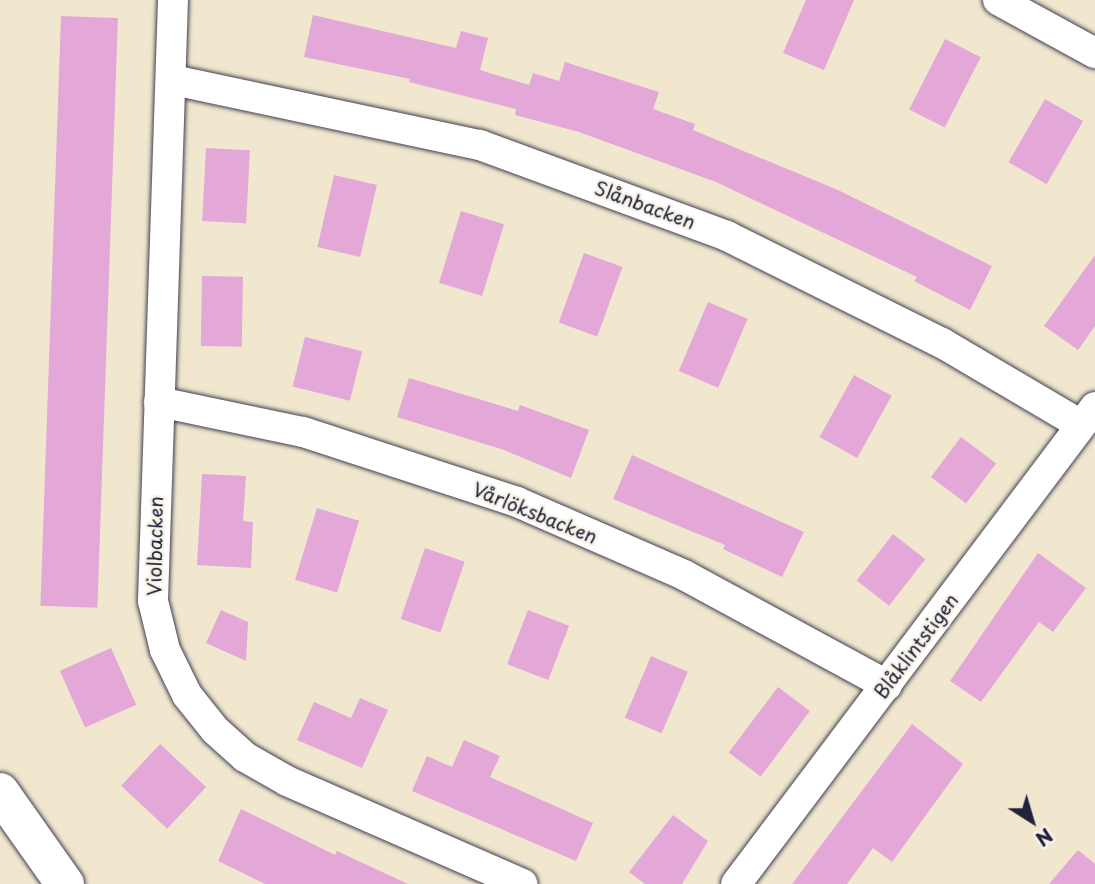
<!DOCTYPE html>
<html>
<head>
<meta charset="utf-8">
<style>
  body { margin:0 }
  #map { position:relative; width:1095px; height:884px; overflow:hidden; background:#f1e7cf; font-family:"Playpen Sans",sans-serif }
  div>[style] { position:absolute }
  .building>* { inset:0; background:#e3a8d7; transform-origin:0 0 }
  .roads { filter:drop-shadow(0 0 2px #414051) drop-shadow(0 0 2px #414051) }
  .minor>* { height:30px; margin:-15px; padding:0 15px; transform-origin:15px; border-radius:15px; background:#fff }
  .tertiary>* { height:38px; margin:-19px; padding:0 19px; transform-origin:19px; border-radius:19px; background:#fff }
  span { translate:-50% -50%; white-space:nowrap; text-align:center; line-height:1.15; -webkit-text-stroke:5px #f7f3e8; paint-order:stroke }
  .street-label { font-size:19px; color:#22223b }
  .north { position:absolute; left:997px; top:786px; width:70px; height:70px; -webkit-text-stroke:5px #f7f3e8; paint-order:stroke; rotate:143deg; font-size:19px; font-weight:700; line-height:28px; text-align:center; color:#22223b }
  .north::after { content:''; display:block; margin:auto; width:24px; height:32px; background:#22223b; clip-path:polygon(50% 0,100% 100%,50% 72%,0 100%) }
</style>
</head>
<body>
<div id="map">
  <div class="building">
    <i style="clip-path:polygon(806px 0,854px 0,824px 70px,783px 53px)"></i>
    <i style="clip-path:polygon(313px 15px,456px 48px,461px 31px,488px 38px,480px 70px,529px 85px,533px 73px,559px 81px,565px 62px,659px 92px,653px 109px,695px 124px,693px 130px,838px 190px,992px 266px,970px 310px,914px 281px,917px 277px,716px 182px,579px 132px,515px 115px,516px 109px,409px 82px,410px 79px,304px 57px)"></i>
    <i style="left:61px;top:16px;width:57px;height:590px;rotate:2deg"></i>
    <i style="left:945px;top:39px;width:40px;height:79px;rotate:27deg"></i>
    <i style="left:1045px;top:99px;width:44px;height:73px;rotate:30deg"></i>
    <i style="left:206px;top:148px;width:44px;height:73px;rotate:3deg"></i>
    <i style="left:334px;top:175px;width:44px;height:74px;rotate:13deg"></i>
    <i style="left:461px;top:211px;width:45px;height:75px;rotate:17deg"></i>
    <i style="left:584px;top:253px;width:41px;height:74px;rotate:20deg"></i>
    <i style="clip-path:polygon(1095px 255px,1095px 326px,1078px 350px,1044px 326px)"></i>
    <i style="left:202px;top:276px;width:41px;height:70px;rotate:1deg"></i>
    <i style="left:708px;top:302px;width:43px;height:75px;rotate:23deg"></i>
    <i style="left:305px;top:337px;width:59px;height:51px;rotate:14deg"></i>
    <i style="left:854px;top:375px;width:43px;height:71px;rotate:29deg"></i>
    <i style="clip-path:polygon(409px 378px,518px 411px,520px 405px,589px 430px,571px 478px,504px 450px,397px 417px)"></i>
    <i style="left:961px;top:437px;width:44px;height:50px;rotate:37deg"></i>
    <i style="clip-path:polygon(632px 455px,804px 532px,782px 577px,723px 549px,725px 545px,613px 499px)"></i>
    <i style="clip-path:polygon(202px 474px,246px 476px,243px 521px,253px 522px,251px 568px,197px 565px)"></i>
    <i style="left:317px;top:508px;width:44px;height:75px;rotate:17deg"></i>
    <i style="left:893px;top:534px;width:41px;height:59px;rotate:38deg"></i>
    <i style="left:425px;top:548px;width:42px;height:75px;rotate:19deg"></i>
    <i style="clip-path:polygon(1038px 553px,1086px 588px,1053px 632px,1039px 622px,981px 702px,950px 681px)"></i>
    <i style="clip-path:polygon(221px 610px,248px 622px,246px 661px,206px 643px)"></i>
    <i style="left:528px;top:610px;width:44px;height:58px;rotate:21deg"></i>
    <i style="left:111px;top:648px;width:62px;height:56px;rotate:66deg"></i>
    <i style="left:651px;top:656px;width:40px;height:67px;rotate:23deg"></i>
    <i style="left:778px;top:687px;width:40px;height:82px;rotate:37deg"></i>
    <i style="clip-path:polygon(360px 698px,388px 710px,362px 768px,297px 740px,314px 702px,351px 718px)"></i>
    <i style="clip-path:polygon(912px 724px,963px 764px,892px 862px,873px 848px,847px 884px,792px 884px)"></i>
    <i style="clip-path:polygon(464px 740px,500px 756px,490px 777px,593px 823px,576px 861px,412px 791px,427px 756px,452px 767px)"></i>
    <i style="left:160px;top:744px;width:63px;height:57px;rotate:43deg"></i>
    <i style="clip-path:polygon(241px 809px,335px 855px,337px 851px,408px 884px,265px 884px,218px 861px)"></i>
    <i style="clip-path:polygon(673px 815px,708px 841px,682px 884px,645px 884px,629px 872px)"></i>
    <i style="clip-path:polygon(1078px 850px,1095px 864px,1095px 884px,1049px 884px)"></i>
  </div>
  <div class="roads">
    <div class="minor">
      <i style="left:173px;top:0;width:601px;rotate:91.91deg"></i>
      <i style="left:153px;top:601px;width:50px;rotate:76.2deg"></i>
      <i style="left:165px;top:650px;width:50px;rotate:63.9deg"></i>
      <i style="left:187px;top:695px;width:45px;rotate:51.3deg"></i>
      <i style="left:215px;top:730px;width:40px;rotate:42deg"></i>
      <i style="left:245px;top:757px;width:48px;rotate:29.7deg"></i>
      <i style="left:287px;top:781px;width:257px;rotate:23.6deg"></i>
      <i style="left:998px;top:0;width:111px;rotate:28.7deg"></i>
      <i style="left:173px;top:80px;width:314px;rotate:12deg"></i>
      <i style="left:480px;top:145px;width:263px;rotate:20.2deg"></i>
      <i style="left:727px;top:236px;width:240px;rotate:26.5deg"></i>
      <i style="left:942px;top:343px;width:161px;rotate:30.5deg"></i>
      <i style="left:159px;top:402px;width:147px;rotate:11.8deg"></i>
      <i style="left:303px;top:432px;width:225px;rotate:18.1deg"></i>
      <i style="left:517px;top:502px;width:182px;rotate:23.6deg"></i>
      <i style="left:684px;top:575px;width:231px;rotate:28.5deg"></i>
      <i style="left:736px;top:884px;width:597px;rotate:-53.03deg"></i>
    </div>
    <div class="tertiary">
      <i style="left:0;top:792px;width:113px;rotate:54.8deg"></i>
    </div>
  </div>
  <div class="street-label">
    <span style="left:645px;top:205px;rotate:20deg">Slånbacken</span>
    <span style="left:535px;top:513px;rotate:22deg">Vårlöksbacken</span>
    <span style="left:155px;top:546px;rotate:-89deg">Violbacken</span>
    <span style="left:916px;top:646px;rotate:-53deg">Blåklintstigen</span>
  </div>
  <div class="north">N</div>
</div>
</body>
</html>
